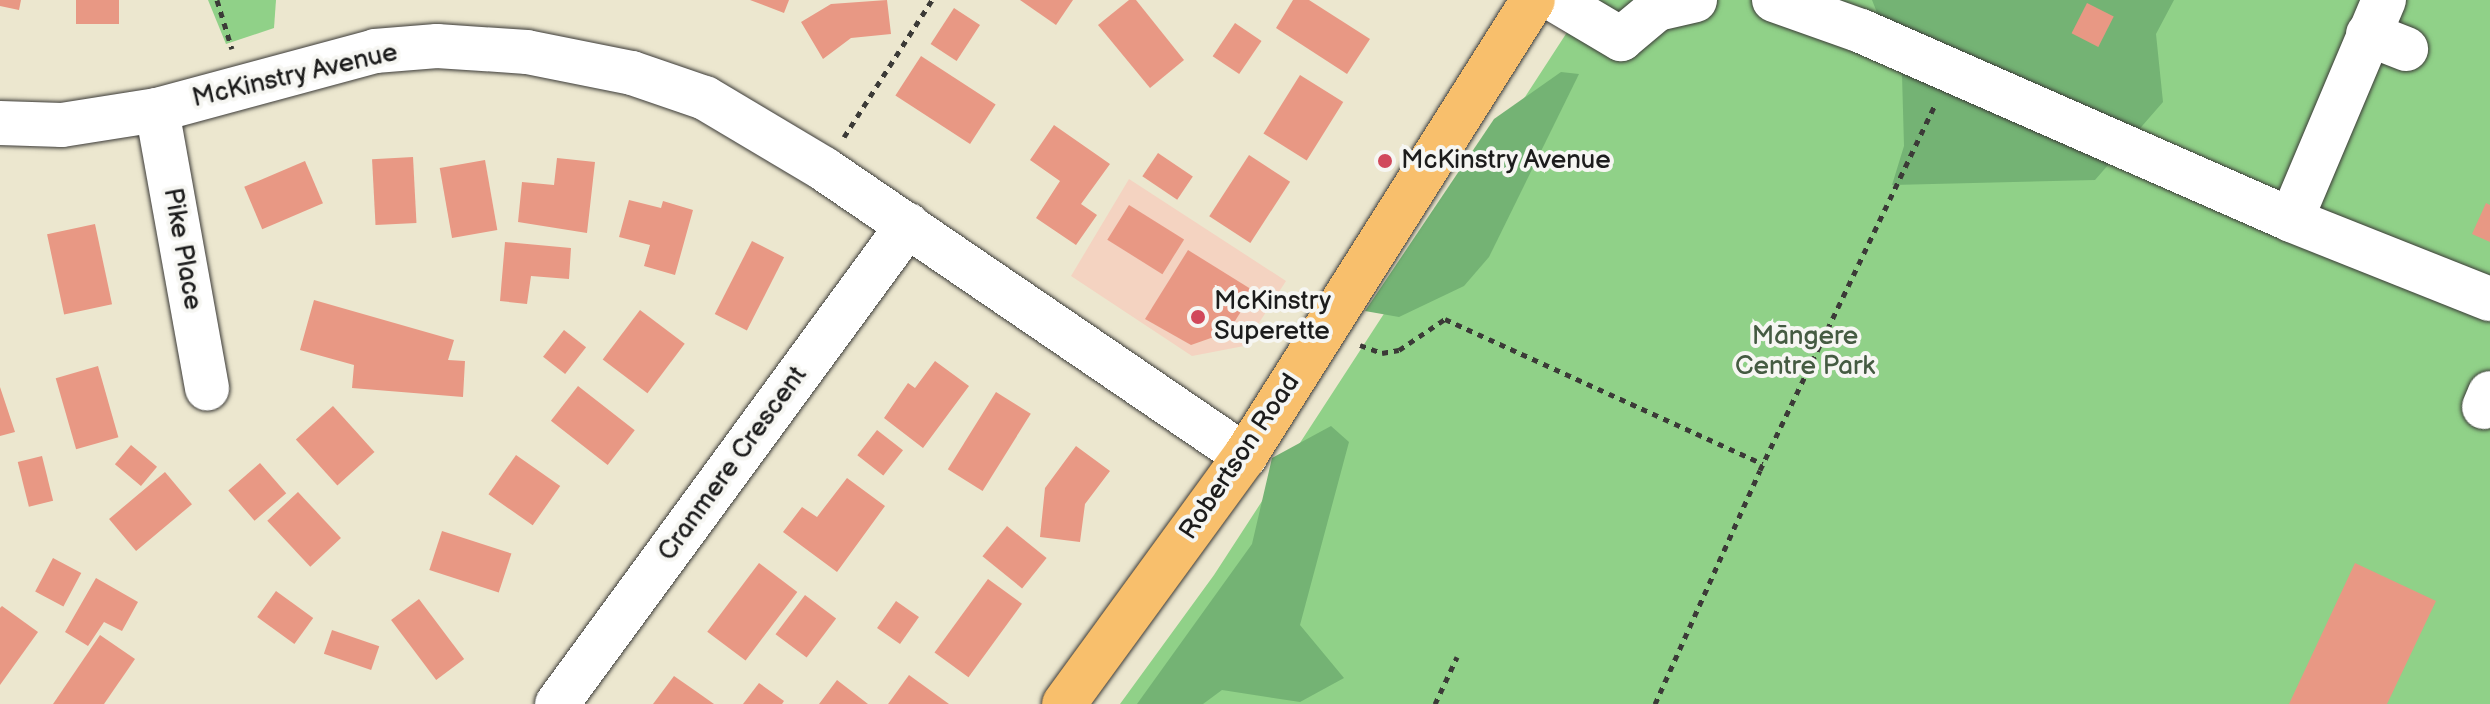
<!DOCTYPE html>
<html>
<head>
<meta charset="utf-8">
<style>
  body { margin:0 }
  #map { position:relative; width:2490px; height:704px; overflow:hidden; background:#ece7cf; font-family:"Balsamiq Sans",sans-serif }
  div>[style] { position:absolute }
  .built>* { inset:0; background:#f4d3c1 }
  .green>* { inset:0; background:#90d188 }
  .forest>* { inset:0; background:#74b374 }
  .building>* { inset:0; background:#e89884; transform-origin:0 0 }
  .path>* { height:5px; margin-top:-2.5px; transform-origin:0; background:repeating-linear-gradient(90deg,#3b3a37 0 6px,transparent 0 12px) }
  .roads { filter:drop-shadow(0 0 2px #3b3a37) drop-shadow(0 0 2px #3b3a37) }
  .minor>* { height:44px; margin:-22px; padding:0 22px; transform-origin:22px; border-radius:22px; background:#fff }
  .major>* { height:44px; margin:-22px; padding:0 22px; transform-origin:22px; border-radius:22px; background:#f8bf6c }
  .dots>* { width:22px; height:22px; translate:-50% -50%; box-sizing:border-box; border:4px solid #f6f6f2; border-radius:50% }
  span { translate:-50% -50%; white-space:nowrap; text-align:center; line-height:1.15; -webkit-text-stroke:8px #f6f6f2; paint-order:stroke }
  .street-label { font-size:26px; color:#1c1c1c }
  .poi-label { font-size:26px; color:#1c1c1c }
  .left { translate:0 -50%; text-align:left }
  .park-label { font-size:26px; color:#455b42 }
</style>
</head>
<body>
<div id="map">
  <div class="built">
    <i style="clip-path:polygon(1129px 179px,1286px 281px,1244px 346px,1192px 356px,1071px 276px)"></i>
  </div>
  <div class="green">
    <i style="clip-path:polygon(208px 0,276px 0,274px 28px,226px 44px)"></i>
    <i style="clip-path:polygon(1588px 0,2490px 0,2490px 704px,1120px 704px,1214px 575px)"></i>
  </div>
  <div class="forest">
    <i style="clip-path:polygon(1872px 0,2174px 0,2156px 34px,2163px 102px,2095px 180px,1892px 185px,1904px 146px,1902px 75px)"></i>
    <i style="clip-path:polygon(1561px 72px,1579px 74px,1489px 257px,1464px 286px,1399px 317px,1365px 311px,1494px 119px)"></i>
    <i style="clip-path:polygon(1331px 426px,1349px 442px,1300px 625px,1344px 678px,1300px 702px,1222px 690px,1203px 704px,1137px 704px,1252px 544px,1272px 458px)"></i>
  </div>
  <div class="building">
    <i style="clip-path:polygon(0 0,21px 0,19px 10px,0 6px)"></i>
    <i style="left:76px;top:0;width:43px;height:24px"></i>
    <i style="clip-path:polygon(750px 0,789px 0,784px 13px)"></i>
    <i style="clip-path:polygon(887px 0,891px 34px,851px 38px,823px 59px,801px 22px,831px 4px)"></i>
    <i style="clip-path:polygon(1020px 0,1073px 0,1056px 25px)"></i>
    <i style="clip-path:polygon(1129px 0,1136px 0,1184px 60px,1150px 88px,1098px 25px)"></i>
    <i style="clip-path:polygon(1293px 0,1309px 0,1370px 39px,1347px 74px,1276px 28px)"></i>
    <i style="left:2087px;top:3px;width:30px;height:34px;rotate:27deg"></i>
    <i style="left:954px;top:8px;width:31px;height:43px;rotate:33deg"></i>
    <i style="left:1235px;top:23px;width:32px;height:40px;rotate:34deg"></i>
    <i style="left:921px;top:56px;width:89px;height:47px;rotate:33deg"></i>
    <i style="left:1300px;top:75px;width:51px;height:69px;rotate:32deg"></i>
    <i style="clip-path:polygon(1054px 125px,1110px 164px,1081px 204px,1097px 215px,1076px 245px,1036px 218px,1060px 181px,1030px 160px)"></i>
    <i style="left:1158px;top:153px;width:42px;height:28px;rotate:34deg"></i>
    <i style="left:1249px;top:155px;width:49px;height:73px;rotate:33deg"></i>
    <i style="left:413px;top:157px;width:66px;height:41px;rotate:87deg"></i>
    <i style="clip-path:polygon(557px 158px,595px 162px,587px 233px,518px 222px,522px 182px,554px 185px)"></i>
    <i style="left:485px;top:160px;width:71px;height:46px;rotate:80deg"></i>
    <i style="left:305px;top:161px;width:46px;height:66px;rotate:67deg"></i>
    <i style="clip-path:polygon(629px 200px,661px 208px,663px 201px,693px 210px,675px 275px,644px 266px,650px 245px,619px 237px)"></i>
    <i style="clip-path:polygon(2486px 203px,2490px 205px,2490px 242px,2472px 234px)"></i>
    <i style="left:1129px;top:205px;width:65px;height:41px;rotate:32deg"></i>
    <i style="left:95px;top:224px;width:82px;height:49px;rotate:78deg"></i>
    <i style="left:752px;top:241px;width:36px;height:82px;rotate:27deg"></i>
    <i style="clip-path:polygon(505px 242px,571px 248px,569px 279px,531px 276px,527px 304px,500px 301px)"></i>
    <i style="clip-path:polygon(1188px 250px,1254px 291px,1228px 332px,1191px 345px,1145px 319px)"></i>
    <i style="clip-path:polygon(314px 300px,454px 340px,448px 360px,465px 361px,463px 397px,352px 388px,354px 365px,300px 350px)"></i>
    <i style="left:640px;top:310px;width:56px;height:62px;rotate:37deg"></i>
    <i style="left:564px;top:330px;width:28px;height:34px;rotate:38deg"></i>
    <i style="clip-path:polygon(935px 361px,969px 386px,923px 448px,884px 418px,908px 383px,915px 388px)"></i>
    <i style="left:98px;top:366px;width:74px;height:44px;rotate:74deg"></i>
    <i style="left:578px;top:386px;width:72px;height:44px;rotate:38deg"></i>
    <i style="clip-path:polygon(0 387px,15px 432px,0 436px)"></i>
    <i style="left:996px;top:392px;width:41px;height:91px;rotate:32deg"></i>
    <i style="left:333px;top:406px;width:62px;height:50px;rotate:48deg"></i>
    <i style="left:877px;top:430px;width:33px;height:32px;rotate:38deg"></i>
    <i style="left:131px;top:445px;width:34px;height:25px;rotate:40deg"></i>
    <i style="clip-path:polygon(1076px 446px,1110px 471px,1085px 504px,1080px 542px,1040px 537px,1045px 488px)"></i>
    <i style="left:516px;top:455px;width:54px;height:48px;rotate:35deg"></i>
    <i style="left:42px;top:456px;width:46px;height:25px;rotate:76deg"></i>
    <i style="left:260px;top:463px;width:40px;height:42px;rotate:49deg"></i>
    <i style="left:165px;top:472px;width:42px;height:73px;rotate:50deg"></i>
    <i style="clip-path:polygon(847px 478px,885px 506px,837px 572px,783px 532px,802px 507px,817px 517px)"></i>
    <i style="left:298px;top:492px;width:63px;height:42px;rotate:47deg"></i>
    <i style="left:1007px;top:526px;width:51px;height:39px;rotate:39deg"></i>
    <i style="left:442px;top:531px;width:73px;height:41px;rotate:18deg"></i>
    <i style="left:53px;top:558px;width:32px;height:38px;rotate:28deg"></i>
    <i style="left:759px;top:563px;width:48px;height:86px;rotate:37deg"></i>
    <i style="clip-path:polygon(2355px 563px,2436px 601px,2387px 704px,2289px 704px)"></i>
    <i style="clip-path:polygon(96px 578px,138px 602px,122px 631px,104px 622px,88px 646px,65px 632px)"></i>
    <i style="left:988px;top:579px;width:42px;height:91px;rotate:36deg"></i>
    <i style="left:276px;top:591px;width:46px;height:32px;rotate:36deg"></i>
    <i style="left:805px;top:595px;width:39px;height:49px;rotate:37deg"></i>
    <i style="left:419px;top:599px;width:75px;height:35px;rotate:53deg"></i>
    <i style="left:896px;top:601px;width:28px;height:33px;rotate:35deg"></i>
    <i style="clip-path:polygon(2px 606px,38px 632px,0 685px,0 608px)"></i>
    <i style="left:332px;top:630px;width:50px;height:25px;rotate:19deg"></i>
    <i style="clip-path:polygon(100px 635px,135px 659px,104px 704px,53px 704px)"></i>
    <i style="clip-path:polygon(909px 675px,949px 704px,888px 704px)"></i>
    <i style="clip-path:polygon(674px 676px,697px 692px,714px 704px,653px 704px)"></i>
    <i style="clip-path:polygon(837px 680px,868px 704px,819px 704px)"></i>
    <i style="clip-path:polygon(759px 683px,784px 701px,782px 704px,743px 704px)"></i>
  </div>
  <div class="path">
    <i style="left:217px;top:0;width:51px;rotate:73deg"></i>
    <i style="left:844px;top:137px;width:163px;rotate:-57.3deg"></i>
    <i style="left:1360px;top:345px;width:23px;rotate:20deg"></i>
    <i style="left:1382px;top:353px;width:17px;rotate:-10deg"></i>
    <i style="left:1399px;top:350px;width:55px;rotate:-34deg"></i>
    <i style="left:1445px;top:319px;width:349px;rotate:24.5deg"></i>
    <i style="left:1435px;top:704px;width:52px;rotate:-64.9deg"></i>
    <i style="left:1655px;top:704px;width:256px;rotate:-65.8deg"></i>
    <i style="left:1760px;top:470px;width:403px;rotate:-64.4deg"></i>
  </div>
  <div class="roads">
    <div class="minor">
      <i style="left:1555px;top:0;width:77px;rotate:30.6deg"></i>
      <i style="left:1621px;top:39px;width:47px;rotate:-39.8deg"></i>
      <i style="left:1657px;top:9px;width:39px;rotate:-13deg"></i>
      <i style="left:1774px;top:0;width:92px;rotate:19.6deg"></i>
      <i style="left:1861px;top:31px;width:470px;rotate:23.7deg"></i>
      <i style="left:2291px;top:220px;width:214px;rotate:21.7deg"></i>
      <i style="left:2368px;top:34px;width:41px;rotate:21.5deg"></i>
      <i style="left:157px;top:110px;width:283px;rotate:79.8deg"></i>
      <i style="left:0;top:123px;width:62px;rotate:1.8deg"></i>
      <i style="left:62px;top:125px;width:96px;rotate:-9deg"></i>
      <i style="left:157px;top:110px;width:226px;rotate:-15.1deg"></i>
      <i style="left:375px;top:51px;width:62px;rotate:-4.6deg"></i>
      <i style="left:437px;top:46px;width:90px;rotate:3.8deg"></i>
      <i style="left:527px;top:52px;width:107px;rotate:11.3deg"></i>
      <i style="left:632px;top:73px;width:77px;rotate:18.9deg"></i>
      <i style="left:705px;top:98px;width:139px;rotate:30.8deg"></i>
      <i style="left:824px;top:169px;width:510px;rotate:34.28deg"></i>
      <i style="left:2291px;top:220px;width:239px;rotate:-67.1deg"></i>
      <i style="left:2484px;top:407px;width:15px;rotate:-67deg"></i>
      <i style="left:557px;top:704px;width:594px;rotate:-53.77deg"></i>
    </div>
    <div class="major">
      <i style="left:1064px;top:704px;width:307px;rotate:-53.9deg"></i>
      <i style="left:1245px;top:456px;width:539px;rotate:-57.72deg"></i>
    </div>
  </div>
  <div class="dots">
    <i style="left:1385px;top:161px;background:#d1495b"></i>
    <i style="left:1198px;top:317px;background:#d1495b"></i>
  </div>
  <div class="street-label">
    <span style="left:295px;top:76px;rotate:-13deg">McKinstry Avenue</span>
    <span style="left:182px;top:249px;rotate:80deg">Pike Place</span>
    <span style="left:1240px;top:457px;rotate:-56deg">Robertson Road</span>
    <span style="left:733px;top:464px;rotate:-54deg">Cranmere Crescent</span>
  </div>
  <div class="poi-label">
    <span class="left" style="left:1401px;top:161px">McKinstry Avenue</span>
    <span class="left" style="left:1214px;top:317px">McKinstry<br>Superette</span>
  </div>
  <div class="park-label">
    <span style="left:1805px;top:352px">Māngere<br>Centre Park</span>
  </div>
</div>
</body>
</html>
